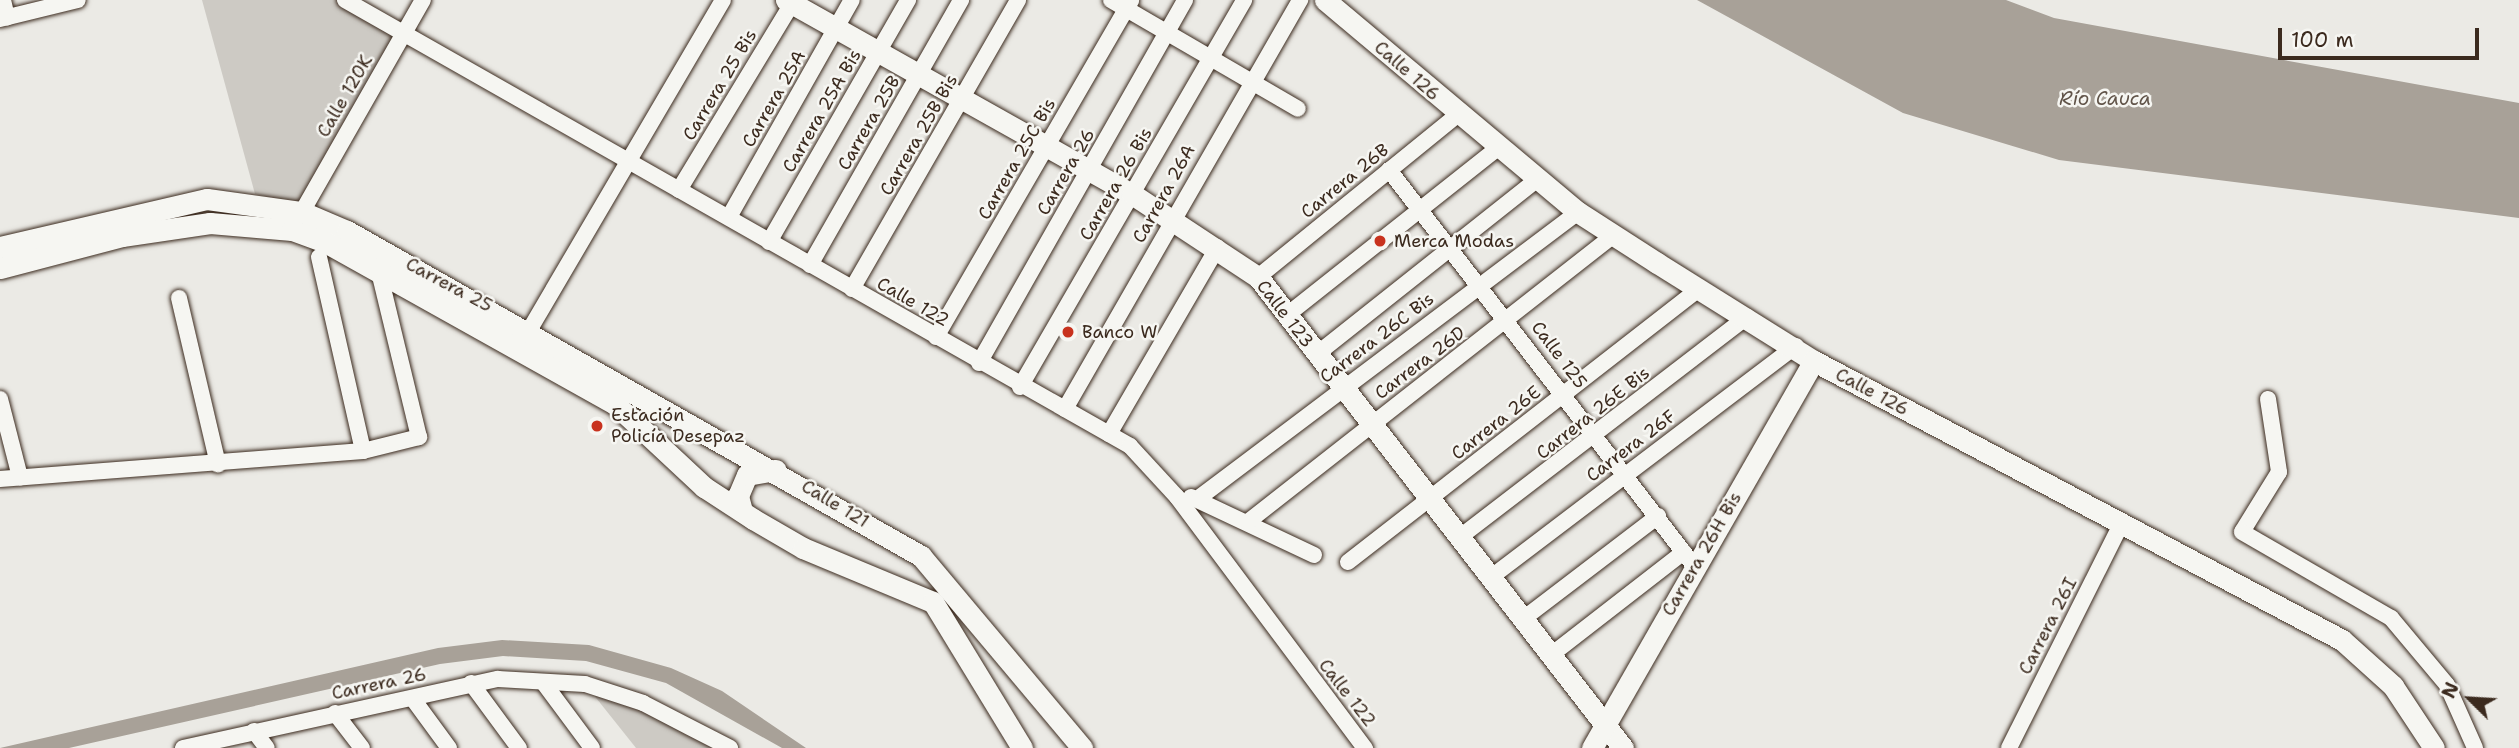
<!DOCTYPE html>
<html>
<head>
<meta charset="utf-8">
<style>
  body { margin:0 }
  #map { position:relative; width:2519px; height:748px; overflow:hidden; background:#ebeae5; font-family:"Shantell Sans",sans-serif }
  div>[style] { position:absolute }
  .green>* { inset:0; background:#cdcac4 }
  .water>* { inset:0; background:#a8a198 }
  .roads { filter:drop-shadow(0 0 2px #3b2a1e) drop-shadow(0 0 2px #3b2a1e) }
  .street>* { height:16px; margin:-8px; padding:0 8px; transform-origin:8px; border-radius:8px; background:#f6f6f2 }
  .secondary>* { height:21px; margin:-10.5px; padding:0 10.5px; transform-origin:10.5px; border-radius:10.5px; background:#f6f6f2 }
  .dots>* { width:19px; height:19px; translate:-50% -50%; box-sizing:border-box; border:4px solid #f6f6f2; border-radius:50% }
  span { translate:-50% -50%; white-space:nowrap; text-align:center; line-height:1.15; -webkit-text-stroke:5px #f6f6f2; paint-order:stroke }
  .street-label { font-size:18px; color:#3b2a1e }
  .poi-label { font-size:18px; color:#3b2a1e }
  .left { translate:0 -50%; text-align:left }
  .water-label { font-size:19px; color:#615449; font-style:italic }
  .north { position:absolute; left:2435px; top:664px; width:70px; height:70px; -webkit-text-stroke:5px #f6f6f2; paint-order:stroke; rotate:294deg; font-size:19px; font-weight:700; line-height:28px; text-align:center; color:#3b2a1e }
  .north::after { content:''; display:block; margin:auto; width:24px; height:32px; background:#3b2a1e; clip-path:polygon(50% 0,100% 100%,50% 72%,0 100%) }
  .scale { position:absolute; left:2278px; top:28px; width:201px; height:32px; box-sizing:border-box; border:4px solid #3b2a1e; border-top:0; padding-left:9px; font-size:21px; line-height:24px; white-space:nowrap; color:#3b2a1e; -webkit-text-stroke:5px #f6f6f2; paint-order:stroke }
</style>
</head>
<body>
<div id="map">
  <div class="green">
    <i style="clip-path:polygon(202px 0,345px 0,404px 34px,305px 205px,255px 194px)"></i>
    <i style="clip-path:polygon(585px 684px,730px 748px,636px 748px)"></i>
  </div>
  <div class="water">
    <i style="clip-path:polygon(1697px 0,2006px 0,2054px 18px,2519px 103px,2519px 218px,2059px 160px,1903px 113px)"></i>
    <i style="clip-path:polygon(502px 640px,589px 645px,671px 668px,722px 691px,806px 748px,782px 748px,666px 683px,586px 661px,503px 656px,440px 664px,69px 748px,0 748px,438px 648px)"></i>
  </div>
  <div class="roads">
    <div class="street">
      <i style="left:3px;top:0;width:18px;rotate:77deg"></i>
      <i style="left:345px;top:0;width:903px;rotate:29.6deg"></i>
      <i style="left:1130px;top:446px;width:69px;rotate:47.3deg"></i>
      <i style="left:1177px;top:497px;width:314px;rotate:53.2deg"></i>
      <i style="left:1111px;top:0;width:216px;rotate:30.2deg"></i>
      <i style="left:0;top:19px;width:80px;rotate:-13.7deg"></i>
      <i style="left:1389px;top:170px;width:501px;rotate:52.38deg"></i>
      <i style="left:679px;top:190px;width:222px;rotate:-58.8deg"></i>
      <i style="left:302px;top:212px;width:244px;rotate:-60.3deg"></i>
      <i style="left:729px;top:217px;width:249px;rotate:-60.5deg"></i>
      <i style="left:769px;top:242px;width:279px;rotate:-60.1deg"></i>
      <i style="left:319px;top:257px;width:199px;rotate:77.2deg"></i>
      <i style="left:810px;top:265px;width:305px;rotate:-60.3deg"></i>
      <i style="left:1258px;top:277px;width:257px;rotate:-39.1deg"></i>
      <i style="left:852px;top:289px;width:333px;rotate:-60.1deg"></i>
      <i style="left:179px;top:298px;width:171px;rotate:76.8deg"></i>
      <i style="left:1287px;top:315px;width:269px;rotate:-38.4deg"></i>
      <i style="left:530px;top:329px;width:381px;rotate:-59.6deg"></i>
      <i style="left:936px;top:337px;width:389px;rotate:-59.9deg"></i>
      <i style="left:1317px;top:354px;width:282px;rotate:-38.4deg"></i>
      <i style="left:979px;top:363px;width:417px;rotate:-60.4deg"></i>
      <i style="left:1020px;top:387px;width:447px;rotate:-59.9deg"></i>
      <i style="left:0;top:399px;width:81px;rotate:75.6deg"></i>
      <i style="left:2268px;top:399px;width:74px;rotate:81.4deg"></i>
      <i style="left:2279px;top:472px;width:70px;rotate:121.7deg"></i>
      <i style="left:2242px;top:532px;width:172px;rotate:30deg"></i>
      <i style="left:2391px;top:618px;width:87px;rotate:50.1deg"></i>
      <i style="left:2447px;top:685px;width:69px;rotate:66deg"></i>
      <i style="left:1065px;top:409px;width:472px;rotate:-60.1deg"></i>
      <i style="left:1109px;top:434px;width:216px;rotate:-59.8deg"></i>
      <i style="left:0;top:479px;width:364px;rotate:-4.4deg"></i>
      <i style="left:363px;top:451px;width:58px;rotate:-14deg"></i>
      <i style="left:419px;top:437px;width:174px;rotate:-103.6deg"></i>
      <i style="left:1191px;top:497px;width:136px;rotate:25.2deg"></i>
      <i style="left:1200px;top:497px;width:473px;rotate:-37deg"></i>
      <i style="left:1249px;top:521px;width:464px;rotate:-38.1deg"></i>
      <i style="left:1460px;top:537px;width:362px;rotate:-37.5deg"></i>
      <i style="left:1348px;top:562px;width:446px;rotate:-37.9deg"></i>
      <i style="left:1490px;top:578px;width:384px;rotate:-37.2deg"></i>
      <i style="left:1523px;top:619px;width:170px;rotate:-37.3deg"></i>
      <i style="left:1551px;top:655px;width:168px;rotate:-37.8deg"></i>
      <i style="left:543px;top:682px;width:82px;rotate:53.4deg"></i>
      <i style="left:471px;top:683px;width:81px;rotate:53.6deg"></i>
      <i style="left:413px;top:699px;width:61px;rotate:53.7deg"></i>
      <i style="left:335px;top:713px;width:44px;rotate:52.4deg"></i>
      <i style="left:254px;top:731px;width:21px;rotate:53deg"></i>
      <i style="left:183px;top:748px;width:322px;rotate:-12.4deg"></i>
      <i style="left:498px;top:679px;width:87px;rotate:3.3deg"></i>
      <i style="left:585px;top:684px;width:61px;rotate:18.1deg"></i>
      <i style="left:643px;top:703px;width:98px;rotate:27.3deg"></i>
      <i style="left:2009px;top:748px;width:253px;rotate:-63.4deg"></i>
    </div>
    <div class="secondary">
      <i style="left:786px;top:0;width:397px;rotate:29.3deg"></i>
      <i style="left:1132px;top:194px;width:151px;rotate:33.4deg"></i>
      <i style="left:1258px;top:277px;width:596px;rotate:52.23deg"></i>
      <i style="left:1325px;top:0;width:330px;rotate:40deg"></i>
      <i style="left:1578px;top:212px;width:94px;rotate:32.8deg"></i>
      <i style="left:1657px;top:263px;width:185px;rotate:32deg"></i>
      <i style="left:1814px;top:361px;width:597px;rotate:27.85deg"></i>
      <i style="left:2342px;top:640px;width:69px;rotate:42deg"></i>
      <i style="left:2393px;top:686px;width:74px;rotate:56.5deg"></i>
      <i style="left:0;top:247px;width:212px;rotate:-13.1deg"></i>
      <i style="left:207px;top:199px;width:96px;rotate:7.8deg"></i>
      <i style="left:302px;top:212px;width:49px;rotate:22.9deg"></i>
      <i style="left:347px;top:231px;width:660px;rotate:29.52deg"></i>
      <i style="left:921px;top:556px;width:251px;rotate:50deg"></i>
      <i style="left:0;top:268px;width:126px;rotate:-14.7deg"></i>
      <i style="left:122px;top:236px;width:89px;rotate:-8.4deg"></i>
      <i style="left:210px;top:223px;width:82px;rotate:4.9deg"></i>
      <i style="left:292px;top:230px;width:37px;rotate:20deg"></i>
      <i style="left:327px;top:243px;width:330px;rotate:29.2deg"></i>
      <i style="left:615px;top:404px;width:122px;rotate:43deg"></i>
      <i style="left:704px;top:487px;width:59px;rotate:33.1deg"></i>
      <i style="left:753px;top:519px;width:58px;rotate:30.1deg"></i>
      <i style="left:803px;top:548px;width:141px;rotate:22.6deg"></i>
      <i style="left:933px;top:602px;width:171px;rotate:58.6deg"></i>
      <i style="left:742px;top:511px;width:16px;rotate:-105deg"></i>
      <i style="left:738px;top:496px;width:23px;rotate:-67deg"></i>
      <i style="left:747px;top:475px;width:29px;rotate:-10deg"></i>
      <i style="left:1592px;top:748px;width:446px;rotate:-60.2deg"></i>
    </div>
  </div>
  <div class="dots">
    <i style="left:1380px;top:241px;background:#c8321e"></i>
    <i style="left:1068px;top:332px;background:#c8321e"></i>
    <i style="left:597px;top:426px;background:#c8321e"></i>
  </div>
  <div class="street-label">
    <span style="left:1407px;top:71px;rotate:41deg">Calle 126</span>
    <span style="left:720px;top:85px;rotate:-59deg">Carrera 25 Bis</span>
    <span style="left:345px;top:96px;rotate:-60deg">Calle 120K</span>
    <span style="left:774px;top:99px;rotate:-60deg">Carrera 25A</span>
    <span style="left:822px;top:111px;rotate:-60deg">Carrera 25A Bis</span>
    <span style="left:869px;top:123px;rotate:-60deg">Carrera 25B</span>
    <span style="left:919px;top:135px;rotate:-60deg">Carrera 25B Bis</span>
    <span style="left:1017px;top:159px;rotate:-60deg">Carrera 25C Bis</span>
    <span style="left:1066px;top:172px;rotate:-60deg">Carrera 26</span>
    <span style="left:1345px;top:181px;rotate:-39deg">Carrera 26B</span>
    <span style="left:1116px;top:184px;rotate:-60deg">Carrera 26 Bis</span>
    <span style="left:1164px;top:194px;rotate:-61deg">Carrera 26A</span>
    <span style="left:449px;top:285px;rotate:28deg">Carrera 25</span>
    <span style="left:913px;top:302px;rotate:30deg">Calle 122</span>
    <span style="left:1285px;top:314px;rotate:52deg">Calle 123</span>
    <span style="left:1377px;top:338px;rotate:-37deg">Carrera 26C Bis</span>
    <span style="left:1559px;top:355px;rotate:53deg">Calle 125</span>
    <span style="left:1420px;top:363px;rotate:-37deg">Carrera 26D</span>
    <span style="left:1872px;top:392px;rotate:28deg">Calle 126</span>
    <span style="left:1593px;top:413px;rotate:-38deg">Carrera 26E Bis</span>
    <span style="left:1496px;top:423px;rotate:-38deg">Carrera 26E</span>
    <span style="left:1631px;top:446px;rotate:-37deg">Carrera 26F</span>
    <span style="left:835px;top:504px;rotate:31deg">Calle 121</span>
    <span style="left:1702px;top:554px;rotate:-60deg">Carrera 26H Bis</span>
    <span style="left:2048px;top:626px;rotate:-63deg">Carrera 26I</span>
    <span style="left:379px;top:684px;rotate:-12deg">Carrera 26</span>
    <span style="left:1347px;top:693px;rotate:52deg">Calle 122</span>
  </div>
  <div class="poi-label">
    <span class="left" style="left:1394px;top:241px">Merca Modas</span>
    <span class="left" style="left:1082px;top:332px">Banco W</span>
    <span class="left" style="left:611px;top:426px">Estación<br>Policía Desepaz</span>
  </div>
  <div class="water-label">
    <span style="left:2105px;top:99px">Río Cauca</span>
  </div>
  <div class="north">N</div>
  <div class="scale">100 m</div>
</div>
</body>
</html>
